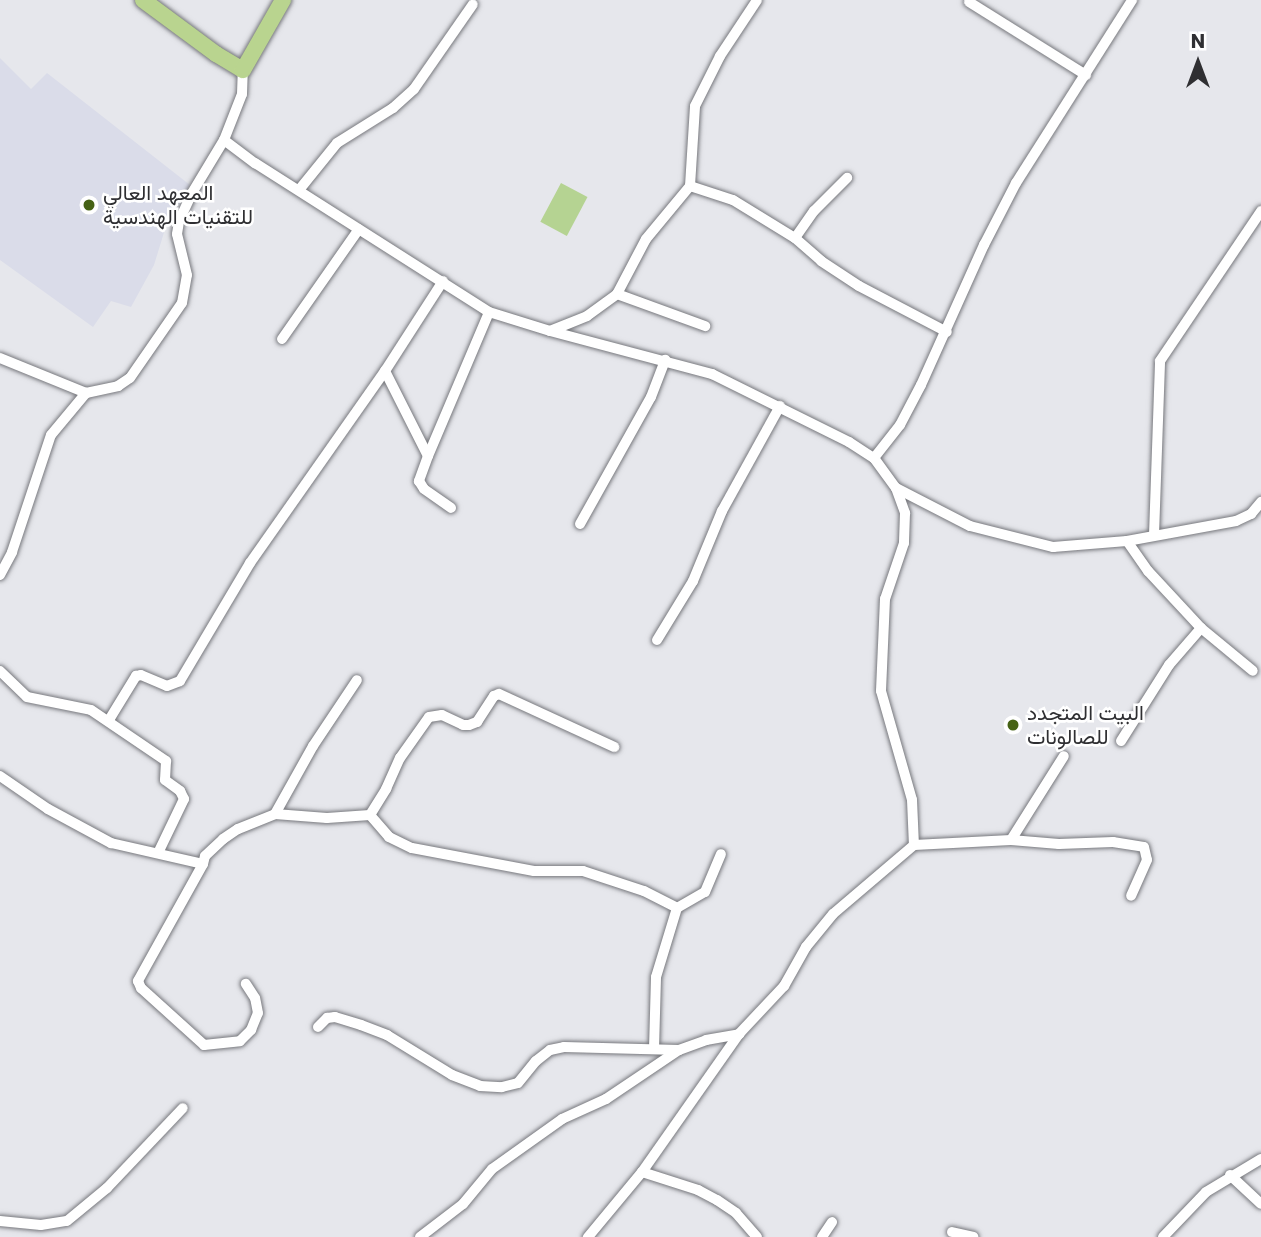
<!DOCTYPE html>
<html>
<head>
<meta charset="utf-8">
<style>
  body { margin:0 }
  #map { position:relative; width:1261px; height:1237px; overflow:hidden; background:#e6e7ec; font-family:Poppins,Vazirmatn,sans-serif }
  div>[style] { position:absolute }
  .built>* { inset:0; background:#dadce9 }
  .green>* { inset:0; background:#b5d392; transform-origin:0 0 }
  .roads { filter:drop-shadow(0 0 2px #77787d) drop-shadow(0 0 2px #77787d) }
  .street>* { height:10px; margin:-5px; padding:0 5px; transform-origin:5px; border-radius:5px; background:#fff }
  .primary>* { height:16px; margin:-8px; padding:0 8px; transform-origin:8px; border-radius:8px; background:#b9d48f }
  .dots>* { width:19px; height:19px; translate:-50% -50%; box-sizing:border-box; border:4px solid #fff; border-radius:50% }
  span { translate:-50% -50%; white-space:nowrap; text-align:center; line-height:1.15; -webkit-text-stroke:5px #fff; paint-order:stroke }
  .poi-label { font-size:21px; color:#2f2f32 }
  .left { translate:0 -50%; text-align:left }
  .north { position:absolute; left:1163px; top:28px; width:70px; height:70px; -webkit-text-stroke:5px #fff; paint-order:stroke; rotate:0deg; font-size:19px; font-weight:700; line-height:28px; text-align:center; color:#2f2f32 }
  .north::after { content:''; display:block; margin:auto; width:24px; height:32px; background:#2f2f32; clip-path:polygon(50% 0,100% 100%,50% 72%,0 100%) }
</style>
</head>
<body>
<div id="map">
  <div class="built">
    <i style="clip-path:polygon(0 58px,31px 89px,47px 73px,190px 185px,166px 226px,154px 265px,131px 307px,111px 301px,93px 327px,0 260px)"></i>
  </div>
  <div class="green">
    <i style="left:561px;top:183px;width:30px;height:44px;rotate:28deg"></i>
  </div>
  <div class="roads">
    <div class="street">
      <i style="left:969px;top:2px;width:138px;rotate:32deg"></i>
      <i style="left:224px;top:140px;width:39px;rotate:37deg"></i>
      <i style="left:255px;top:163px;width:277px;rotate:32.5deg"></i>
      <i style="left:489px;top:312px;width:64px;rotate:17.3deg"></i>
      <i style="left:550px;top:331px;width:168px;rotate:14.9deg"></i>
      <i style="left:712px;top:374px;width:153px;rotate:26.4deg"></i>
      <i style="left:849px;top:442px;width:30px;rotate:33deg"></i>
      <i style="left:874px;top:458px;width:37px;rotate:54deg"></i>
      <i style="left:896px;top:488px;width:27px;rotate:70deg"></i>
      <i style="left:905px;top:513px;width:30px;rotate:92deg"></i>
      <i style="left:904px;top:543px;width:59px;rotate:108.7deg"></i>
      <i style="left:885px;top:599px;width:92px;rotate:92.5deg"></i>
      <i style="left:881px;top:691px;width:113px;rotate:74.1deg"></i>
      <i style="left:912px;top:800px;width:45px;rotate:87.5deg"></i>
      <i style="left:914px;top:845px;width:106px;rotate:139.6deg"></i>
      <i style="left:833px;top:914px;width:43px;rotate:129.3deg"></i>
      <i style="left:806px;top:947px;width:45px;rotate:119.4deg"></i>
      <i style="left:784px;top:986px;width:66px;rotate:133.2deg"></i>
      <i style="left:739px;top:1034px;width:169px;rotate:125.1deg"></i>
      <i style="left:642px;top:1172px;width:85px;rotate:129.7deg"></i>
      <i style="left:690px;top:186px;width:45px;rotate:18deg"></i>
      <i style="left:733px;top:200px;width:73px;rotate:31.5deg"></i>
      <i style="left:795px;top:238px;width:33px;rotate:-55deg"></i>
      <i style="left:814px;top:211px;width:47px;rotate:-45deg"></i>
      <i style="left:299px;top:190px;width:60px;rotate:-51deg"></i>
      <i style="left:337px;top:143px;width:66px;rotate:-32deg"></i>
      <i style="left:393px;top:108px;width:28px;rotate:-42deg"></i>
      <i style="left:414px;top:89px;width:103px;rotate:-55.2deg"></i>
      <i style="left:795px;top:238px;width:35px;rotate:41deg"></i>
      <i style="left:821px;top:261px;width:45px;rotate:33.3deg"></i>
      <i style="left:859px;top:286px;width:99px;rotate:27.6deg"></i>
      <i style="left:617px;top:294px;width:94px;rotate:20deg"></i>
      <i style="left:550px;top:331px;width:40px;rotate:-22deg"></i>
      <i style="left:587px;top:316px;width:37px;rotate:-36deg"></i>
      <i style="left:617px;top:294px;width:62px;rotate:-62.2deg"></i>
      <i style="left:646px;top:239px;width:69px;rotate:-50.3deg"></i>
      <i style="left:690px;top:186px;width:80px;rotate:-86.4deg"></i>
      <i style="left:695px;top:106px;width:56px;rotate:-63.4deg"></i>
      <i style="left:720px;top:56px;width:67px;rotate:-56.5deg"></i>
      <i style="left:282px;top:339px;width:134px;rotate:-55deg"></i>
      <i style="left:0;top:358px;width:93px;rotate:22.1deg"></i>
      <i style="left:385px;top:371px;width:95px;rotate:63.2deg"></i>
      <i style="left:428px;top:456px;width:27px;rotate:110deg"></i>
      <i style="left:419px;top:481px;width:9px;rotate:58deg"></i>
      <i style="left:424px;top:489px;width:33px;rotate:35deg"></i>
      <i style="left:428px;top:456px;width:156px;rotate:-67deg"></i>
      <i style="left:874px;top:458px;width:42px;rotate:-51.8deg"></i>
      <i style="left:900px;top:425px;width:45px;rotate:-62.3deg"></i>
      <i style="left:921px;top:385px;width:154px;rotate:-65.8deg"></i>
      <i style="left:984px;top:245px;width:70px;rotate:-62.7deg"></i>
      <i style="left:1016px;top:183px;width:217px;rotate:-57.6deg"></i>
      <i style="left:896px;top:488px;width:83px;rotate:27.2deg"></i>
      <i style="left:970px;top:526px;width:86px;rotate:14.2deg"></i>
      <i style="left:1053px;top:547px;width:74px;rotate:-4.6deg"></i>
      <i style="left:1127px;top:541px;width:111px;rotate:-10.4deg"></i>
      <i style="left:1236px;top:521px;width:17px;rotate:-25deg"></i>
      <i style="left:1251px;top:514px;width:16px;rotate:-50deg"></i>
      <i style="left:580px;top:524px;width:145px;rotate:-60.8deg"></i>
      <i style="left:651px;top:397px;width:40px;rotate:-69deg"></i>
      <i style="left:1154px;top:535px;width:174px;rotate:-88deg"></i>
      <i style="left:1160px;top:361px;width:181px;rotate:-56deg"></i>
      <i style="left:1127px;top:541px;width:37px;rotate:55deg"></i>
      <i style="left:1148px;top:571px;width:78px;rotate:47.1deg"></i>
      <i style="left:1201px;top:628px;width:67px;rotate:39.6deg"></i>
      <i style="left:0;top:575px;width:26px;rotate:-62deg"></i>
      <i style="left:12px;top:552px;width:123px;rotate:-71.6deg"></i>
      <i style="left:51px;top:435px;width:55px;rotate:-50.2deg"></i>
      <i style="left:86px;top:393px;width:33px;rotate:-12deg"></i>
      <i style="left:118px;top:386px;width:14px;rotate:-34deg"></i>
      <i style="left:130px;top:378px;width:91px;rotate:-55.3deg"></i>
      <i style="left:182px;top:303px;width:28px;rotate:-80deg"></i>
      <i style="left:187px;top:275px;width:42px;rotate:-103.7deg"></i>
      <i style="left:177px;top:234px;width:13px;rotate:-81deg"></i>
      <i style="left:179px;top:221px;width:31px;rotate:-65deg"></i>
      <i style="left:192px;top:193px;width:62px;rotate:-58.9deg"></i>
      <i style="left:224px;top:140px;width:49px;rotate:-68.6deg"></i>
      <i style="left:242px;top:94px;width:24px;rotate:-88deg"></i>
      <i style="left:657px;top:640px;width:69px;rotate:-58.6deg"></i>
      <i style="left:693px;top:581px;width:76px;rotate:-67.5deg"></i>
      <i style="left:722px;top:511px;width:120px;rotate:-61.1deg"></i>
      <i style="left:0;top:671px;width:37px;rotate:44deg"></i>
      <i style="left:27px;top:697px;width:65px;rotate:11.5deg"></i>
      <i style="left:91px;top:710px;width:91px;rotate:34.2deg"></i>
      <i style="left:166px;top:761px;width:19px;rotate:93deg"></i>
      <i style="left:165px;top:780px;width:19px;rotate:36deg"></i>
      <i style="left:180px;top:791px;width:9px;rotate:63deg"></i>
      <i style="left:184px;top:799px;width:60px;rotate:115.7deg"></i>
      <i style="left:109px;top:720px;width:52px;rotate:-58.5deg"></i>
      <i style="left:136px;top:676px;width:5px;rotate:-11deg"></i>
      <i style="left:141px;top:675px;width:28px;rotate:23deg"></i>
      <i style="left:167px;top:686px;width:14px;rotate:-21deg"></i>
      <i style="left:180px;top:681px;width:137px;rotate:-59.3deg"></i>
      <i style="left:250px;top:563px;width:235px;rotate:-54.9deg"></i>
      <i style="left:385px;top:371px;width:107px;rotate:-57.2deg"></i>
      <i style="left:1121px;top:741px;width:90px;rotate:-57.7deg"></i>
      <i style="left:1169px;top:665px;width:49px;rotate:-49.1deg"></i>
      <i style="left:0;top:776px;width:58px;rotate:34.5deg"></i>
      <i style="left:48px;top:809px;width:72px;rotate:28.4deg"></i>
      <i style="left:111px;top:843px;width:94px;rotate:12.9deg"></i>
      <i style="left:203px;top:864px;width:134px;rotate:119.1deg"></i>
      <i style="left:138px;top:981px;width:8px;rotate:67deg"></i>
      <i style="left:141px;top:988px;width:85px;rotate:42.1deg"></i>
      <i style="left:204px;top:1045px;width:36px;rotate:-6deg"></i>
      <i style="left:240px;top:1041px;width:16px;rotate:-45deg"></i>
      <i style="left:251px;top:1030px;width:18px;rotate:-68deg"></i>
      <i style="left:258px;top:1013px;width:15px;rotate:-101deg"></i>
      <i style="left:255px;top:998px;width:17px;rotate:-123deg"></i>
      <i style="left:275px;top:814px;width:78px;rotate:-60.8deg"></i>
      <i style="left:313px;top:746px;width:79px;rotate:-56.3deg"></i>
      <i style="left:370px;top:815px;width:29px;rotate:49deg"></i>
      <i style="left:389px;top:837px;width:25px;rotate:26deg"></i>
      <i style="left:412px;top:848px;width:124px;rotate:10.7deg"></i>
      <i style="left:534px;top:871px;width:49px"></i>
      <i style="left:583px;top:871px;width:64px;rotate:18.2deg"></i>
      <i style="left:644px;top:891px;width:37px;rotate:27deg"></i>
      <i style="left:1011px;top:840px;width:99px;rotate:-57.8deg"></i>
      <i style="left:914px;top:845px;width:97px;rotate:-3deg"></i>
      <i style="left:1011px;top:840px;width:48px;rotate:4.8deg"></i>
      <i style="left:1059px;top:844px;width:54px;rotate:-2.1deg"></i>
      <i style="left:1113px;top:842px;width:31px;rotate:9deg"></i>
      <i style="left:1144px;top:847px;width:13px;rotate:77deg"></i>
      <i style="left:1147px;top:860px;width:39px;rotate:114deg"></i>
      <i style="left:203px;top:864px;width:8px;rotate:-76deg"></i>
      <i style="left:205px;top:856px;width:25px;rotate:-43deg"></i>
      <i style="left:223px;top:839px;width:18px;rotate:-34deg"></i>
      <i style="left:238px;top:829px;width:40px;rotate:-22deg"></i>
      <i style="left:275px;top:814px;width:52px;rotate:4.4deg"></i>
      <i style="left:327px;top:818px;width:43px;rotate:-4deg"></i>
      <i style="left:370px;top:815px;width:31px;rotate:-58deg"></i>
      <i style="left:386px;top:789px;width:34px;rotate:-66deg"></i>
      <i style="left:400px;top:758px;width:50px;rotate:-54.7deg"></i>
      <i style="left:429px;top:717px;width:13px;rotate:-9deg"></i>
      <i style="left:442px;top:715px;width:23px;rotate:25deg"></i>
      <i style="left:463px;top:725px;width:6px"></i>
      <i style="left:469px;top:725px;width:9px;rotate:-21deg"></i>
      <i style="left:477px;top:722px;width:31px;rotate:-57deg"></i>
      <i style="left:494px;top:696px;width:5px;rotate:-22deg"></i>
      <i style="left:499px;top:694px;width:127px;rotate:24.7deg"></i>
      <i style="left:318px;top:1027px;width:13px;rotate:-45deg"></i>
      <i style="left:327px;top:1018px;width:8px;rotate:-7deg"></i>
      <i style="left:335px;top:1017px;width:27px;rotate:17deg"></i>
      <i style="left:361px;top:1025px;width:28px;rotate:21deg"></i>
      <i style="left:387px;top:1035px;width:76px;rotate:31.6deg"></i>
      <i style="left:452px;top:1075px;width:30px;rotate:21deg"></i>
      <i style="left:480px;top:1086px;width:22px;rotate:3deg"></i>
      <i style="left:502px;top:1087px;width:16px;rotate:-14deg"></i>
      <i style="left:518px;top:1083px;width:28px;rotate:-51deg"></i>
      <i style="left:536px;top:1061px;width:18px;rotate:-38deg"></i>
      <i style="left:550px;top:1050px;width:14px;rotate:-12deg"></i>
      <i style="left:564px;top:1047px;width:115px;rotate:1.5deg"></i>
      <i style="left:654px;top:1049px;width:72px;rotate:-88.4deg"></i>
      <i style="left:656px;top:977px;width:72px;rotate:-73.1deg"></i>
      <i style="left:677px;top:908px;width:32px;rotate:-30deg"></i>
      <i style="left:705px;top:892px;width:41px;rotate:-67.2deg"></i>
      <i style="left:642px;top:1172px;width:59px;rotate:17.8deg"></i>
      <i style="left:698px;top:1190px;width:21px;rotate:28deg"></i>
      <i style="left:717px;top:1200px;width:23px;rotate:34deg"></i>
      <i style="left:736px;top:1213px;width:32px;rotate:49deg"></i>
      <i style="left:1230px;top:1175px;width:42px;rotate:43.1deg"></i>
      <i style="left:0;top:1221px;width:41px;rotate:5.6deg"></i>
      <i style="left:41px;top:1225px;width:26px;rotate:-9deg"></i>
      <i style="left:67px;top:1221px;width:52px;rotate:-39.5deg"></i>
      <i style="left:107px;top:1188px;width:110px;rotate:-46.5deg"></i>
      <i style="left:952px;top:1232px;width:22px;rotate:13deg"></i>
      <i style="left:420px;top:1237px;width:54px;rotate:-37.5deg"></i>
      <i style="left:463px;top:1204px;width:45px;rotate:-50.4deg"></i>
      <i style="left:492px;top:1169px;width:86px;rotate:-35.5deg"></i>
      <i style="left:562px;top:1119px;width:48px;rotate:-24.4deg"></i>
      <i style="left:606px;top:1099px;width:88px;rotate:-33.9deg"></i>
      <i style="left:679px;top:1050px;width:29px;rotate:-20deg"></i>
      <i style="left:706px;top:1040px;width:34px;rotate:-10deg"></i>
      <i style="left:822px;top:1237px;width:18px;rotate:-56deg"></i>
      <i style="left:1163px;top:1237px;width:62px;rotate:-46.3deg"></i>
      <i style="left:1206px;top:1192px;width:64px;rotate:-31deg"></i>
    </div>
    <div class="primary">
      <i style="left:143px;top:0;width:91px;rotate:36.5deg"></i>
      <i style="left:216px;top:54px;width:31px;rotate:31deg"></i>
      <i style="left:243px;top:70px;width:81px;rotate:-60.3deg"></i>
    </div>
  </div>
  <div class="dots">
    <i style="left:89px;top:205px;background:#466215"></i>
    <i style="left:1013px;top:725px;background:#466215"></i>
  </div>
  <div class="poi-label">
    <span class="left" style="left:103px;top:205px">المعهد العالي<br>للتقنيات الهندسية</span>
    <span class="left" style="left:1027px;top:725px">البيت المتجدد<br>للصالونات</span>
  </div>
  <div class="north">N</div>
</div>
</body>
</html>
